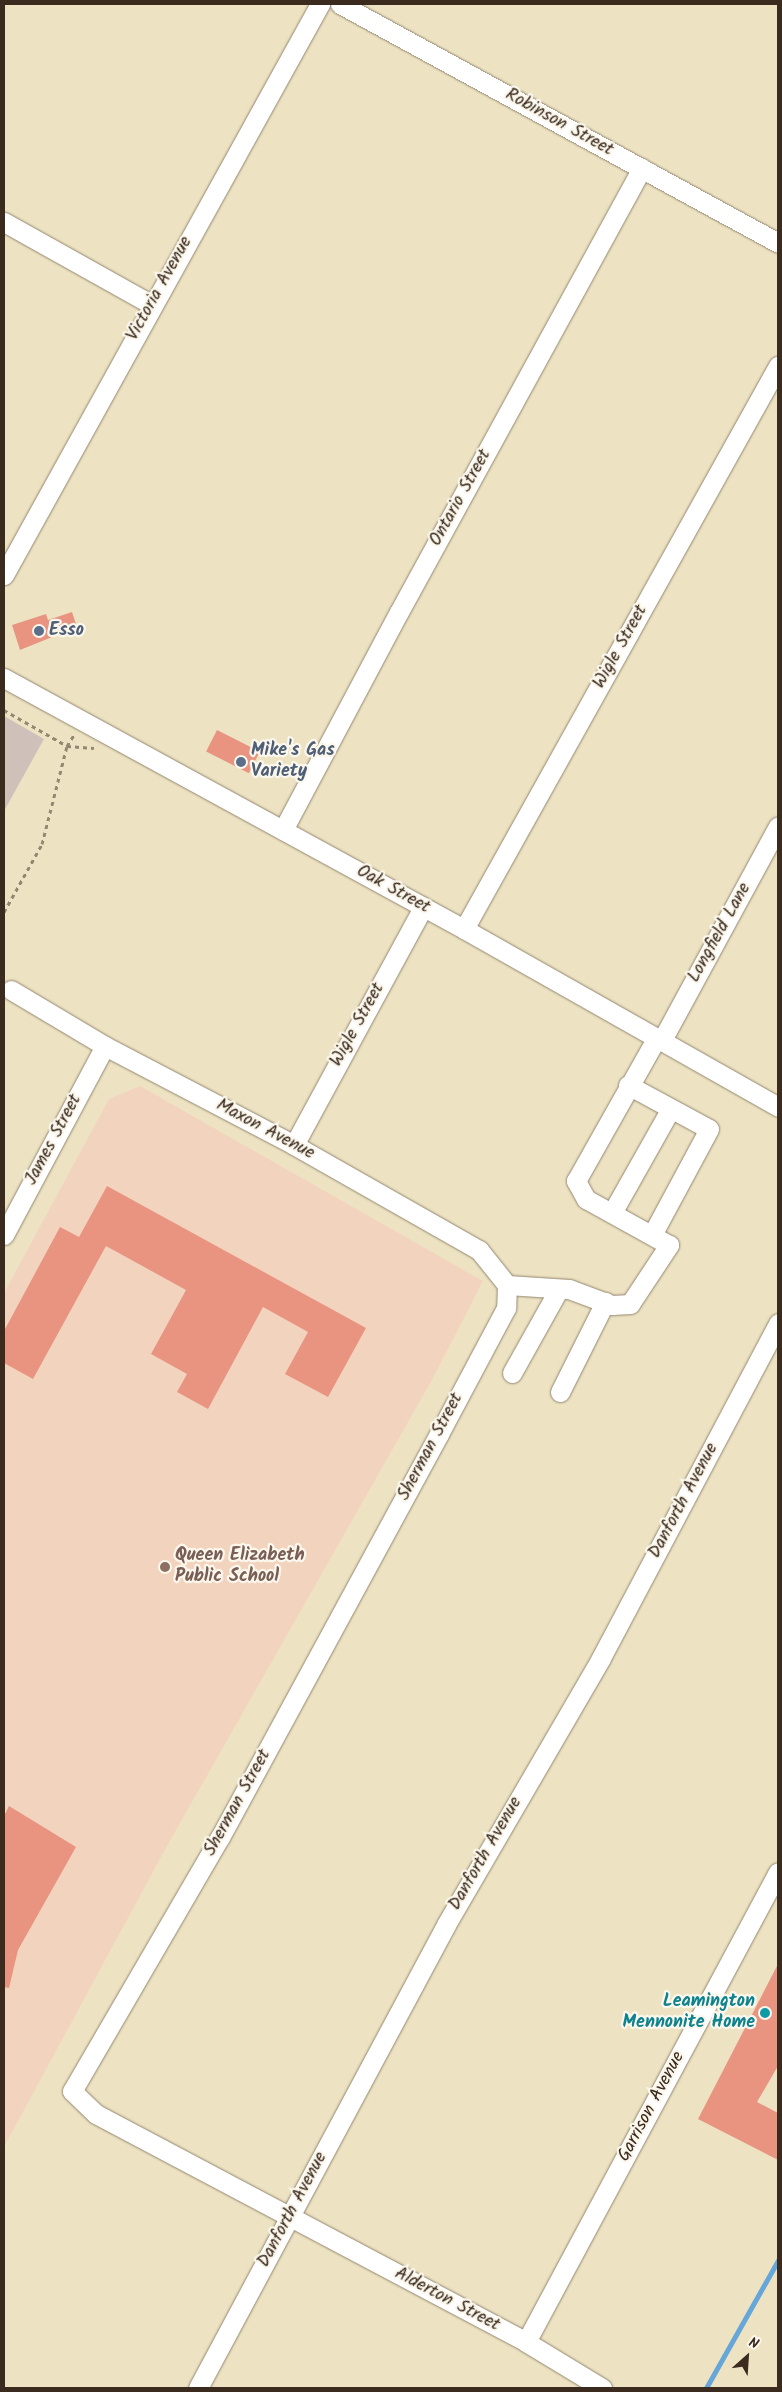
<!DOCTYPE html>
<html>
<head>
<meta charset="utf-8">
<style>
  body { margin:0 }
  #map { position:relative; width:782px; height:2392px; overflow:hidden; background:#ede3c3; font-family:Kalam,sans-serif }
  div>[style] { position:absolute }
  .built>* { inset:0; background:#f2d4be }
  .industrial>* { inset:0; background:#cfc0ba }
  .stream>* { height:5px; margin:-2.5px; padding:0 2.5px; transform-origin:2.5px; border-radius:2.5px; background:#66a6d9 }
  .building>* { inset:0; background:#e99481; transform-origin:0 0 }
  .path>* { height:3px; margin-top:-1.5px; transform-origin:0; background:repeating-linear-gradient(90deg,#948670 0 4px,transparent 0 8px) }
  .roads { filter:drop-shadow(0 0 1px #948670) drop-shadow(0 0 1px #948670) }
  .minor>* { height:19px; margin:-9.5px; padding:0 9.5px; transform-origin:9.5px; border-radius:9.5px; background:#fff }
  .dots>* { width:14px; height:14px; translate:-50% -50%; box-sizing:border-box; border:2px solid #fbf7ec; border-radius:50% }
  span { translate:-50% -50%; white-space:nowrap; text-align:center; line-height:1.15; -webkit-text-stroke:4.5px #fbf7ec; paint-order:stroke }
  .street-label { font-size:18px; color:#3b2a1e }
  .service-label { font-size:18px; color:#4e5e75; font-weight:700 }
  .left { translate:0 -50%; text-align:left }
  .education-label { font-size:18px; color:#785e54; font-weight:700 }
  .culture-label { font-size:18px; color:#0d838f; font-weight:700 }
  .right { translate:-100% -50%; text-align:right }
  .frame { position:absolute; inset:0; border:5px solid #3b2a1e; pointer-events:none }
  .north { position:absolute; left:722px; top:2332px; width:50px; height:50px; -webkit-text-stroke:4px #fbf7ec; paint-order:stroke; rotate:26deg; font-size:14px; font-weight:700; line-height:20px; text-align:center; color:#3b2a1e }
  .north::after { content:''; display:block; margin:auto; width:18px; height:22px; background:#3b2a1e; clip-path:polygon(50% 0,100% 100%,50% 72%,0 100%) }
</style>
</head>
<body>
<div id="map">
  <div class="built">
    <i style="clip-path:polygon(140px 1086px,483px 1281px,432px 1380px,167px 1846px,4px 2147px,4px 1293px,109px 1099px)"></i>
  </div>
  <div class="industrial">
    <i style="clip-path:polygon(4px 716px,44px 739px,4px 811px)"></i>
  </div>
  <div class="stream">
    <i style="left:706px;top:2388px;width:147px;rotate:-60.6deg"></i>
  </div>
  <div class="building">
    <i style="clip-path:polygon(72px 612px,77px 627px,20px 650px,12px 625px,46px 614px,48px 620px)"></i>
    <i style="left:217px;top:730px;width:48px;height:24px;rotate:27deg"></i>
    <i style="clip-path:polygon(107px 1186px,366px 1328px,328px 1397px,285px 1374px,308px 1332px,263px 1307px,208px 1409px,177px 1392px,187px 1374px,151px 1354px,186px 1290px,106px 1246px,33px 1379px,4px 1363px,4px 1331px,60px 1227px,79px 1237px)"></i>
    <i style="clip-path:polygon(9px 1806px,76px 1847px,18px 1950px,9px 1988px,4px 1987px,4px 1816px)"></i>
    <i style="clip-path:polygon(778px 1964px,778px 2066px,757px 2102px,778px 2113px,778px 2160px,698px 2119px)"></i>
  </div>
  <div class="path">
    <i style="left:4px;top:710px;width:73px;rotate:29.7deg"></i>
    <i style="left:67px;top:746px;width:27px;rotate:4deg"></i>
    <i style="left:4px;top:912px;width:78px;rotate:-60.8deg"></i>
    <i style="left:42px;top:844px;width:101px;rotate:-75.7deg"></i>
    <i style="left:67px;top:746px;width:13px;rotate:-58deg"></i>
  </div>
  <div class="roads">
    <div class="minor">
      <i style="left:340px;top:4px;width:499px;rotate:28.6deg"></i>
      <i style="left:4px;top:222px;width:168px;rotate:29.2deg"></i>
      <i style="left:4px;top:575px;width:653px;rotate:-61.04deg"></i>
      <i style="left:4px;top:678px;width:524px;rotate:28.62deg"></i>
      <i style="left:464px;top:929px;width:361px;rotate:29.5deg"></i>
      <i style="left:283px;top:830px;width:247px;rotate:-62deg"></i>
      <i style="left:399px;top:612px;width:506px;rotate:-61.31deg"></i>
      <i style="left:464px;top:929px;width:645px;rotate:-60.85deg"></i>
      <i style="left:11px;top:990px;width:109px;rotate:30.8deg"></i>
      <i style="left:105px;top:1046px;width:213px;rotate:27.6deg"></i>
      <i style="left:294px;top:1145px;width:213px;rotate:29.6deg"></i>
      <i style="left:479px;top:1250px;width:45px;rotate:51.3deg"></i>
      <i style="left:662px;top:1040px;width:243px;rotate:-61.5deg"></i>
      <i style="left:628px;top:1085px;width:92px;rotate:28.5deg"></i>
      <i style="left:709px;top:1129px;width:120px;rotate:118.3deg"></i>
      <i style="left:294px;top:1145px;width:271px;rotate:-61.5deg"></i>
      <i style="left:612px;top:1213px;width:118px;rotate:-60.6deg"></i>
      <i style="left:4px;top:1235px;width:214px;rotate:-61.9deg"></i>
      <i style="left:507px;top:1285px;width:23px;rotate:92deg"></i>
      <i style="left:506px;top:1308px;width:143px;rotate:118deg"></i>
      <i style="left:439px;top:1434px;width:459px;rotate:118.5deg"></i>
      <i style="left:220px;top:1837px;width:294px;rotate:120.2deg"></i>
      <i style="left:72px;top:2091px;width:33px;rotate:44deg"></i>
      <i style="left:96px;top:2114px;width:487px;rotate:27.9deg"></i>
      <i style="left:526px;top:2342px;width:89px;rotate:31.2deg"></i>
      <i style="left:507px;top:1285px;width:62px;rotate:3.7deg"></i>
      <i style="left:569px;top:1289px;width:46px;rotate:20.4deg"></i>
      <i style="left:612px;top:1305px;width:18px;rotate:-3deg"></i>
      <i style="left:630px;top:1304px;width:71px;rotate:-56.5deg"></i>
      <i style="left:669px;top:1245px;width:95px;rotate:-151deg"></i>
      <i style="left:586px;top:1199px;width:21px;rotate:-119deg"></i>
      <i style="left:576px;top:1181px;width:165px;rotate:-60.6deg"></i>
      <i style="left:512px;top:1373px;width:96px;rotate:-60.8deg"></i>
      <i style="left:560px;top:1392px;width:101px;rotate:-63.4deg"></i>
      <i style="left:526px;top:2342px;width:533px;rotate:-61.8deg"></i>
      <i style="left:198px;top:2388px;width:527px;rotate:-61.83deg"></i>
      <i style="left:447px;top:1923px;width:306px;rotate:-59.8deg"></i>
      <i style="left:601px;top:1658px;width:379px;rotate:-62.1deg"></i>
    </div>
  </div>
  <div class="dots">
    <i style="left:39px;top:631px;background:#5c6f8a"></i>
    <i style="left:241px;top:762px;background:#5c6f8a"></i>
    <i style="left:165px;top:1567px;background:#8d6e63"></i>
    <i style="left:765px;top:2013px;background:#0f9aa8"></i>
  </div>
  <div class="street-label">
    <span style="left:559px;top:123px;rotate:29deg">Robinson Street</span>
    <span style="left:160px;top:289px;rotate:-61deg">Victoria Avenue</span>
    <span style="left:461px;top:498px;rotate:-61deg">Ontario Street</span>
    <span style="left:621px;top:647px;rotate:-61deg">Wigle Street</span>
    <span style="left:393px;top:890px;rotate:29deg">Oak Street</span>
    <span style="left:720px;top:933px;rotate:-61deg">Longfield Lane</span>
    <span style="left:358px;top:1025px;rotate:-61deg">Wigle Street</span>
    <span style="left:265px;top:1130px;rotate:28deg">Maxon Avenue</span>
    <span style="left:54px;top:1140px;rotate:-62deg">James Street</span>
    <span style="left:431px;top:1447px;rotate:-62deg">Sherman Street</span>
    <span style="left:684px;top:1501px;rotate:-62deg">Danforth Avenue</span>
    <span style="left:238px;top:1803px;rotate:-61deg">Sherman Street</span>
    <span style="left:486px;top:1854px;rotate:-60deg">Danforth Avenue</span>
    <span style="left:652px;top:2107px;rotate:-62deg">Garrison Avenue</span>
    <span style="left:293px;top:2210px;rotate:-62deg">Danforth Avenue</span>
    <span style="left:447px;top:2300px;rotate:28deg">Alderton Street</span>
  </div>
  <div class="service-label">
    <span class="left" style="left:49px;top:631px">Esso</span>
    <span class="left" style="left:251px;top:762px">Mike's Gas<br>Variety</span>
  </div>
  <div class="education-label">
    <span class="left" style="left:175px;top:1567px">Queen Elizabeth<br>Public School</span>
  </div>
  <div class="culture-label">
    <span class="right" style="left:755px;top:2013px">Leamington<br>Mennonite Home</span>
  </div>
  <div class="frame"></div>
  <div class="north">N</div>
</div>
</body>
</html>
